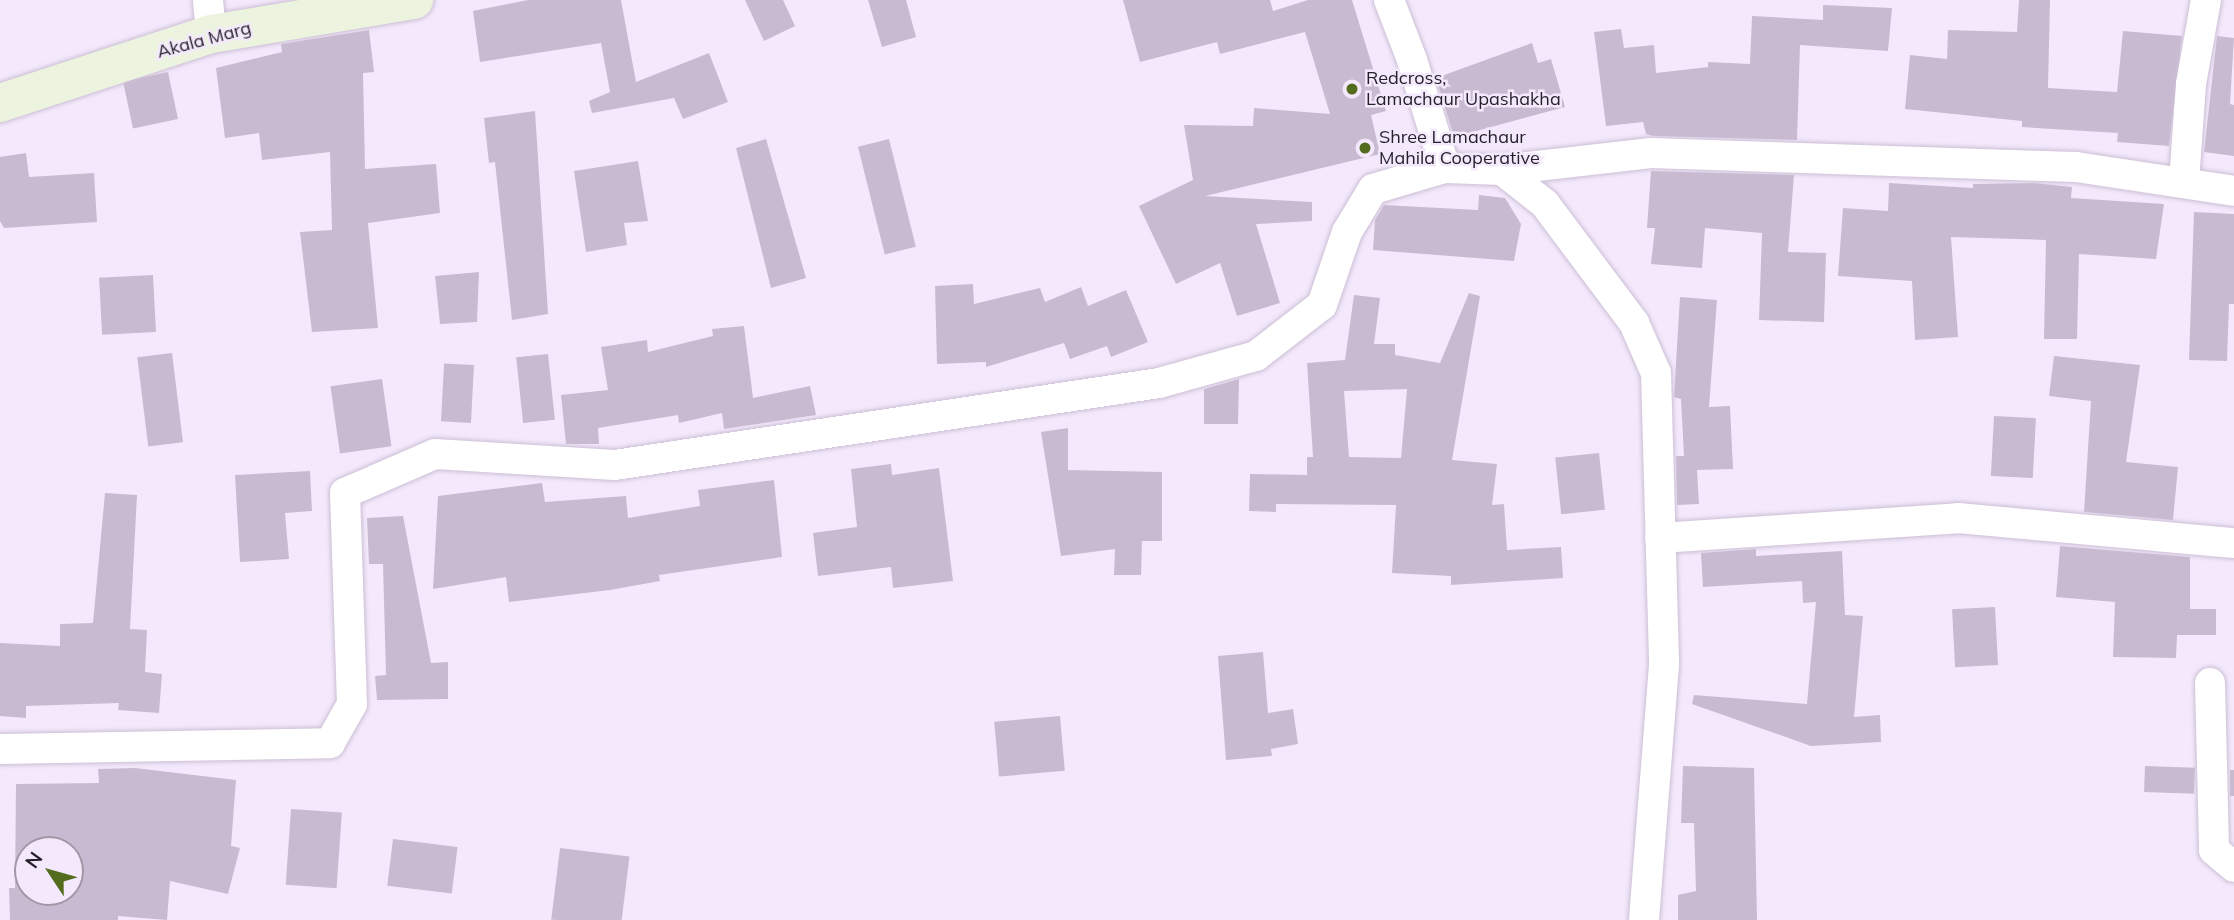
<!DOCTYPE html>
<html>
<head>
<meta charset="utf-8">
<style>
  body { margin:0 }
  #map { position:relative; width:2234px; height:920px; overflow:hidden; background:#f4e9fc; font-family:Mulish,sans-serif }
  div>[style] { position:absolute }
  .building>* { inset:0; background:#c8bbd1; transform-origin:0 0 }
  .roads { filter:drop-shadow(0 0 2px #ccbfd5) drop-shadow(0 0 2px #ccbfd5) }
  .street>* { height:30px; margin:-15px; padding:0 15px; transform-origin:15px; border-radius:15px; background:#fff }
  .secondary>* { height:38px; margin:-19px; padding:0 19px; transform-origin:19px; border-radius:19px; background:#ecf4e0 }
  .dots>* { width:19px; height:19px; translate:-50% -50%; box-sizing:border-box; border:4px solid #f4e9fc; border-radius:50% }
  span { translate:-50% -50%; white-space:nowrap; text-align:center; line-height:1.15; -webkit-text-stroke:5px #f4e9fc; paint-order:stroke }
  .street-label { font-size:18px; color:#241f28 }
  .poi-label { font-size:18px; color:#241f28 }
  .left { translate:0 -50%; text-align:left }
  .north { position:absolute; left:14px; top:836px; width:70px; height:70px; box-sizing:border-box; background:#f4e9fc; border:2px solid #a198a7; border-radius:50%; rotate:306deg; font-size:19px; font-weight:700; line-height:28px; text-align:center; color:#241f28 }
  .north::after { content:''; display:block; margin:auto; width:24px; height:32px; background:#526b1d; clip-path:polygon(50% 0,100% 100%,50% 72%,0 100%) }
</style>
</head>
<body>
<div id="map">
  <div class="building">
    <i style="clip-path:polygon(528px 0,621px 0,636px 82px,709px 53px,728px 102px,683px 119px,674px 98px,592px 113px,589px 101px,610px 92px,601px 43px,480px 62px,473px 11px)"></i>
    <i style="clip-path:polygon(745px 0,783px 0,795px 26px,764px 41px)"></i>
    <i style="clip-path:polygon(868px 0,906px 0,916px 37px,882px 47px)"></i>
    <i style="clip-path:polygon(1123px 0,1270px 0,1273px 11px,1308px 0,1352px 0,1386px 111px,1371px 115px,1380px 154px,1205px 196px,1312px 202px,1312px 221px,1256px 224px,1280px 303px,1237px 316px,1220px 263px,1176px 284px,1139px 206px,1193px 180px,1184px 125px,1253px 126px,1254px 108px,1330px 114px,1305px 32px,1220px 54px,1217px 42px,1140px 62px)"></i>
    <i style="clip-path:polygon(2019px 0,2050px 0,2048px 88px,2117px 92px,2123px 31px,2182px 36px,2169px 146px,2117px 142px,2118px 133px,2022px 127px,2022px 121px,1905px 109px,1910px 55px,1947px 59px,1948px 30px,2017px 32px)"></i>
    <i style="clip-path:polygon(1823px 5px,1892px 8px,1888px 51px,1800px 45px,1797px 140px,1653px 136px,1646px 134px,1643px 122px,1606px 126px,1594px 32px,1621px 29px,1624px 48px,1654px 45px,1656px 73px,1708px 67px,1708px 62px,1750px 64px,1752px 16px,1823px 20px)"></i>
    <i style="clip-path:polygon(369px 30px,374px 72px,363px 73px,365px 169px,436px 164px,440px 213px,368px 223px,378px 328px,312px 332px,300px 232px,332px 230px,330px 152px,262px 160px,259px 133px,225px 138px,216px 68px,282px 52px,281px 44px)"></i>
    <i style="clip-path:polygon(2217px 36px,2234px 38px,2230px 104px,2234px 105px,2234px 156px,2204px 152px)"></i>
    <i style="clip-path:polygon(1532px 43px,1538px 63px,1551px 59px,1565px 107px,1454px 137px,1436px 78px)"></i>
    <i style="left:168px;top:72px;width:48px;height:46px;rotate:78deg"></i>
    <i style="clip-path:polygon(535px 111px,548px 314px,512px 320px,495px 162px,489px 163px,484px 118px)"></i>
    <i style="clip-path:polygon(766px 139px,806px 278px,771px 288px,736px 148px)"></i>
    <i style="left:889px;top:139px;width:111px;height:32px;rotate:76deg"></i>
    <i style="clip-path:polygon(26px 153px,29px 177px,94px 173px,97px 222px,4px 228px,0 221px,0 157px)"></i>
    <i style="clip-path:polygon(638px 161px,648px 221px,624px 223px,627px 245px,586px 252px,574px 171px)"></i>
    <i style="clip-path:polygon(1651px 171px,1794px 175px,1788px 252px,1826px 253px,1824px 322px,1759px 320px,1762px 233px,1705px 228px,1702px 268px,1651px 264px,1655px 228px,1647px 228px)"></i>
    <i style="clip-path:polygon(1889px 183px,1973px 188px,1973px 184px,2034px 183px,2072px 187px,2071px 198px,2164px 204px,2156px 259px,2079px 254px,2077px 339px,2044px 339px,2046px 240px,1951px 237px,1958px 337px,1915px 340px,1912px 281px,1838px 276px,1843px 208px,1888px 211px)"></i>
    <i style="clip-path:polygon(1479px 195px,1505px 198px,1521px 224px,1514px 261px,1373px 250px,1375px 220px,1384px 205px,1478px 210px)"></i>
    <i style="clip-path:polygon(2194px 212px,2234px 214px,2234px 304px,2229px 304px,2227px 361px,2189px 360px)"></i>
    <i style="clip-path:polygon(479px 272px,477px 322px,440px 324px,435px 276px)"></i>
    <i style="left:153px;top:275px;width:57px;height:54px;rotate:87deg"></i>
    <i style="clip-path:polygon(973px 284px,974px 304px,1040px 288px,1045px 302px,1081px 287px,1088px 306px,1126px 290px,1148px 342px,1111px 357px,1107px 346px,1070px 359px,1064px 343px,986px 367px,986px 362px,937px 364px,935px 286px)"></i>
    <i style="clip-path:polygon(evenodd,1469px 293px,1480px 296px,1452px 460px,1497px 464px,1492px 505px,1504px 504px,1507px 550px,1561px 547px,1563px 578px,1451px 585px,1451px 576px,1392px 573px,1396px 505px,1276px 504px,1276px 512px,1249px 511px,1250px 474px,1307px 475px,1307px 457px,1313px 457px,1307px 363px,1345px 360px,1354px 295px,1380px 298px,1374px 344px,1395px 344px,1395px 355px,1440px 363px,1469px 293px,1407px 389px,1401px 458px,1349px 457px,1344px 391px,1407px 389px)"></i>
    <i style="clip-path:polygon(1680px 297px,1717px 300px,1709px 407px,1730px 406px,1733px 469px,1697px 470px,1699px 504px,1677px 505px,1676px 456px,1684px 456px,1681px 399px,1674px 397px)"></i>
    <i style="clip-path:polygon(744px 326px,753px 398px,810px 386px,816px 415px,724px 429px,722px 413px,679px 423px,678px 415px,598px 428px,599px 444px,566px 444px,561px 395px,608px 390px,601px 347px,647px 340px,648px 352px,713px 336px,712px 329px)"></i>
    <i style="left:172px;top:353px;width:90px;height:35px;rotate:83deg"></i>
    <i style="left:548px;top:354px;width:66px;height:32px;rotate:84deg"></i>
    <i style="clip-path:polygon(2054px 356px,2140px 365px,2126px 462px,2178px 467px,2173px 520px,2084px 512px,2091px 401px,2049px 396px)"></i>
    <i style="left:474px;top:365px;width:58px;height:30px;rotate:93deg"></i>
    <i style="left:382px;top:379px;width:68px;height:52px;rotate:82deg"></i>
    <i style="clip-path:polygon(1239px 379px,1238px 424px,1204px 424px,1204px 389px)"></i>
    <i style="left:1994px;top:416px;width:42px;height:60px;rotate:3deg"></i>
    <i style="clip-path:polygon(1068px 428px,1068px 470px,1162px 472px,1162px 541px,1142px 541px,1141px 575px,1114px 575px,1115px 549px,1061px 556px,1041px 432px)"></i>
    <i style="left:1599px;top:453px;width:57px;height:44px;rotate:84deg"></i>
    <i style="clip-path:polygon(891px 464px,892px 475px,939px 468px,953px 581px,893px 588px,891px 567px,818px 576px,813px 533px,857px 527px,851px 469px)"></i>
    <i style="clip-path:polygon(310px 471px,312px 511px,285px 513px,289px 559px,240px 562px,235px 475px)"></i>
    <i style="clip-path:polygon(774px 480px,782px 557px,659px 575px,660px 581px,610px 590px,509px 602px,506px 577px,433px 589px,438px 496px,542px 483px,545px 502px,626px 496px,628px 518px,700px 506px,698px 490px)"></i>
    <i style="clip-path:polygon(105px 493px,137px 495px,130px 629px,147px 630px,145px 672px,162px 674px,159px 713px,118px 710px,119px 703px,26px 706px,26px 718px,0 716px,0 643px,60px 646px,60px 624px,93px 623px)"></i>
    <i style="clip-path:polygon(403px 516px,431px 663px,448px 662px,448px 699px,377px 700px,375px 676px,386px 675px,383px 564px,369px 564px,367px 518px)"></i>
    <i style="clip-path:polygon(2060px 546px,2190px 557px,2190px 609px,2216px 609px,2216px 635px,2177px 635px,2176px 658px,2113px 657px,2115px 602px,2056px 597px)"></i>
    <i style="clip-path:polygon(1756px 549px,1756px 556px,1842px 551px,1845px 615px,1863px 616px,1854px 717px,1880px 715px,1881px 742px,1811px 746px,1692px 704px,1694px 695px,1807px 704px,1816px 602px,1803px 603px,1802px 581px,1703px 587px,1701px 553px)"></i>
    <i style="left:1995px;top:607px;width:58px;height:43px;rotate:87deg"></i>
    <i style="clip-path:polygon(1263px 652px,1268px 713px,1293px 709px,1298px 744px,1271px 749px,1272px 756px,1226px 760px,1218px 656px)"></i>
    <i style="left:1060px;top:716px;width:55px;height:66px;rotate:85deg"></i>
    <i style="clip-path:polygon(1683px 766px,1754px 768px,1757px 920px,1678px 920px,1678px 895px,1696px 891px,1694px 823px,1681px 823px)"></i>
    <i style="left:2145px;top:766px;width:50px;height:26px;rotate:2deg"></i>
    <i style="clip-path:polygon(evenodd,135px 768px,236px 780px,231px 846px,240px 848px,228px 894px,170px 881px,167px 920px,118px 916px,118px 920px,10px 920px,9px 888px,15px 888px,16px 784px,99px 783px,98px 769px,135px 768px,28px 850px,70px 850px,70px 892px,28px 892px,28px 850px)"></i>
    <i style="left:2230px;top:770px;width:4px;height:26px"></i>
    <i style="left:291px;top:809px;width:51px;height:76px;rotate:4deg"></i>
    <i style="left:393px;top:839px;width:65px;height:47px;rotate:7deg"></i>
    <i style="left:560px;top:848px;width:70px;height:72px;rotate:7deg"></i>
  </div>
  <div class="roads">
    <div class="street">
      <i style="left:208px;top:0;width:34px;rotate:85deg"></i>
      <i style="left:1389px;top:0;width:64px;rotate:69deg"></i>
      <i style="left:1412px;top:60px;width:113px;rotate:73deg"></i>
      <i style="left:1502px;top:170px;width:55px;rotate:38.3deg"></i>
      <i style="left:1545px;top:204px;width:149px;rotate:53.2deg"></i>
      <i style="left:1634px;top:323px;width:55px;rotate:66.3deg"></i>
      <i style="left:1656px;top:373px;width:292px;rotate:88.4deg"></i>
      <i style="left:1664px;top:665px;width:256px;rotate:94.5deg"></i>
      <i style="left:2184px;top:182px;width:98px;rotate:-85.9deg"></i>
      <i style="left:2191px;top:84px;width:85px;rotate:-79.9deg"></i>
      <i style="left:1660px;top:538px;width:299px;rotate:-3.8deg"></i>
      <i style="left:1958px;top:518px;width:277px;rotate:5.2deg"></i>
      <i style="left:2210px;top:683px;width:167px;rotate:88.6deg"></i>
      <i style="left:2214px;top:850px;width:26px;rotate:40deg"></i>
      <i style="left:0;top:749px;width:330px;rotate:-1deg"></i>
      <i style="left:330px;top:743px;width:45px;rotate:-60.6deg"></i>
      <i style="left:352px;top:704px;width:211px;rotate:-91.9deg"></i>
      <i style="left:345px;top:493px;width:98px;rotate:-23.4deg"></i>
      <i style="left:435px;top:454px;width:180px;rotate:3.5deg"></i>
      <i style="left:615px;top:465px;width:550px;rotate:-8.57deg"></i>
      <i style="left:1159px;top:383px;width:101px;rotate:-15.6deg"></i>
      <i style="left:1256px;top:356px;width:83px;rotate:-37.7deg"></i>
      <i style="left:1322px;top:305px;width:77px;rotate:-71.1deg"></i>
      <i style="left:1347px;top:232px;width:50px;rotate:-58.8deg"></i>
      <i style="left:1373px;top:189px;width:75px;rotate:-16.3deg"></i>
      <i style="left:1445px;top:168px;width:57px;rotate:2deg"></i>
      <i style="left:1502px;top:170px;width:150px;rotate:-6.5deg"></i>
      <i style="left:1651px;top:153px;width:425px;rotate:1.9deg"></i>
      <i style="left:2076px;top:167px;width:160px;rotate:8.6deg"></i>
    </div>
    <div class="secondary">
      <i style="left:0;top:103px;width:222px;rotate:-18.1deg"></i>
      <i style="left:211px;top:34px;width:206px;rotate:-9.5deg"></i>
    </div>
  </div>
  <div class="dots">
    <i style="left:1352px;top:89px;background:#526b1d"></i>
    <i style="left:1365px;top:148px;background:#526b1d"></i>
  </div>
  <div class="street-label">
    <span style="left:204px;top:40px;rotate:-15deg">Akala Marg</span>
  </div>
  <div class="poi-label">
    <span class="left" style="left:1366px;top:89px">Redcross,<br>Lamachaur Upashakha</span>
    <span class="left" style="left:1379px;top:148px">Shree Lamachaur<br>Mahila Cooperative</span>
  </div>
  <div class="north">N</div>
</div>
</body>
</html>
